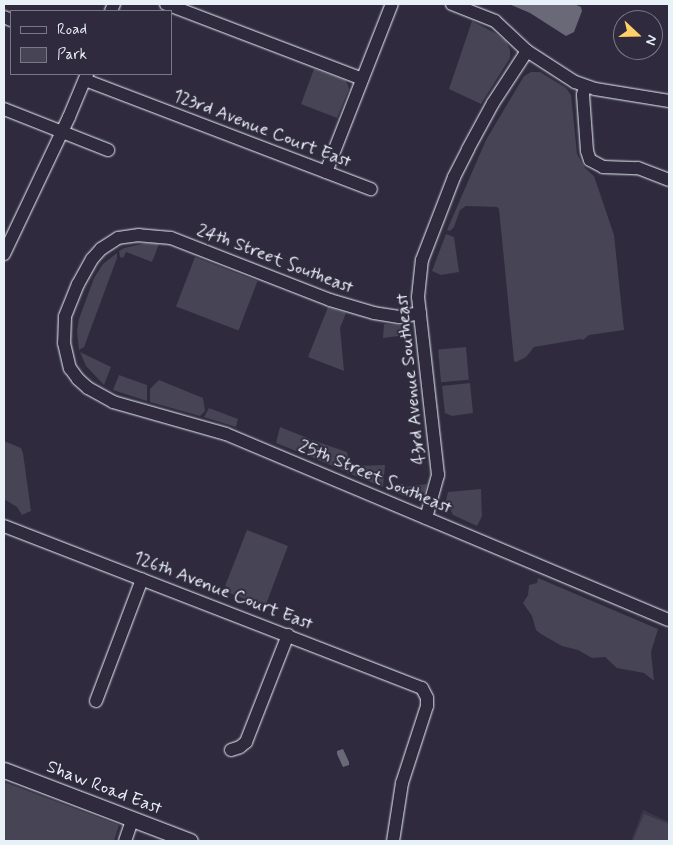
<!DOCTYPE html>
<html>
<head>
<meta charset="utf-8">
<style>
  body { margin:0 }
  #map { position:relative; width:673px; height:845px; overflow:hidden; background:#2f2a3d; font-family:Mynerve,sans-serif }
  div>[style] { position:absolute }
  .built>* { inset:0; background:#3b3749 }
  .green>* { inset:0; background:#464455; transform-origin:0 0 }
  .water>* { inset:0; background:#696978 }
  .roads { filter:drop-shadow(0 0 1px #e8f1f8) drop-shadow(0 0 1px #e8f1f8) }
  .minor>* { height:12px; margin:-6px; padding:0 6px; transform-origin:6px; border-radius:6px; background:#2f2a3d }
  .major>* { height:15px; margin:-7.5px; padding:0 7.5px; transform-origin:7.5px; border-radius:7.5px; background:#2f2a3d }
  span { translate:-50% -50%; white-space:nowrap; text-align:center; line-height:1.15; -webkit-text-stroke:4px #2f2a3d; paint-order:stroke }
  .street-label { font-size:18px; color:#e8f1f8 }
  .frame { position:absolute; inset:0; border:5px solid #e8f1f8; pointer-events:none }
  .legend { position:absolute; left:10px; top:10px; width:162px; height:65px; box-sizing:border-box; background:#2f2a3d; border:1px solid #797a88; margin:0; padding:6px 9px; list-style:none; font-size:15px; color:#e8f1f8 }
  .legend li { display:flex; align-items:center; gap:10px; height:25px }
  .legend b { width:25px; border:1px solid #797a88 }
  .north { position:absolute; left:613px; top:10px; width:50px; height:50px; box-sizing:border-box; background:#2f2a3d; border:1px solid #797a88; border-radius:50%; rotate:111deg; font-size:14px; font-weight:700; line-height:20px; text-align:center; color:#e8f1f8 }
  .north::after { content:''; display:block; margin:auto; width:18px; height:22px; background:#ffd166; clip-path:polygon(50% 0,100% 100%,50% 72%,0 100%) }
</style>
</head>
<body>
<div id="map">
  <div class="built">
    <i style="clip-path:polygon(643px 810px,669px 822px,669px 841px,631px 841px)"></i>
  </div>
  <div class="green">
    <i style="clip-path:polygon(472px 21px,495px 33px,506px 41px,510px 50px,510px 58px,481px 104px,449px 89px)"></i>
    <i style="clip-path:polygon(314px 69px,345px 80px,348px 85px,349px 89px,337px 118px,301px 104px)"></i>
    <i style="clip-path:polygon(531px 72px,540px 72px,566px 88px,571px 95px,577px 154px,585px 168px,594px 176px,614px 235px,624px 330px,589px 335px,583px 340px,581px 339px,534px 347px,526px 357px,516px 362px,514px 361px,499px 209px,497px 207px,466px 206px,460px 210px,454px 227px,450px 231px,447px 230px,486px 140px,524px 76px)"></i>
    <i style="clip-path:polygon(446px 234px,454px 237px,459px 272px,441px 275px,432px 271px)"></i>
    <i style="clip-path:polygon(146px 243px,159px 244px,152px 262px,126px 252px,123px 258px,120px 257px,119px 251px,124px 248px)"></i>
    <i style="clip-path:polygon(117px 253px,117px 258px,84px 347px,79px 350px,77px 331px,79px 319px,94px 278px,103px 264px)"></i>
    <i style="left:195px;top:257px;width:67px;height:53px;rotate:21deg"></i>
    <i style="clip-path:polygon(328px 307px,346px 313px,340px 328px,344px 371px,308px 357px)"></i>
    <i style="clip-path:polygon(384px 324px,403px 325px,413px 334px,383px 338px)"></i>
    <i style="left:466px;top:347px;width:33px;height:28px;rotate:85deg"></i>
    <i style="clip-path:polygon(80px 352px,111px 367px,104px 385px,86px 366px)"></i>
    <i style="clip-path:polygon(119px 375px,147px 385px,147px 401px,113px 390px)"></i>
    <i style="clip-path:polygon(159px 380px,203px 398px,205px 411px,200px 416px,150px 402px,150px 389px)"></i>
    <i style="clip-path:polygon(470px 383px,473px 413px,452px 416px,445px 413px,442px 386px)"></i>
    <i style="clip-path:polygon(209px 408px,238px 419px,236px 427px,204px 417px)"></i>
    <i style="clip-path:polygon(280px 427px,310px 439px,305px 451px,306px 455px,276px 443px)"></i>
    <i style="clip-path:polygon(312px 440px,347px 452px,349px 461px,353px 462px,349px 473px,309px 456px,308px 452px)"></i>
    <i style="clip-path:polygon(4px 441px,21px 448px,23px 453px,31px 511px,22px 515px,17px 507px,4px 499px)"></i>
    <i style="clip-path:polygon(385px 465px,383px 487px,351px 474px,355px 466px)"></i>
    <i style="clip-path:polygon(397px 484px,403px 484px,404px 487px,427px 484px,425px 492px,409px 498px,395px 492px)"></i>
    <i style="clip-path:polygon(481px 489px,482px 516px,477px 526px,453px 515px,446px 500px,448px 492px)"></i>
    <i style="clip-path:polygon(247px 530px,288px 546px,265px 607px,227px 592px,229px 588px,225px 586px)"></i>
    <i style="clip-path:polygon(538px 578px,658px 629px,651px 652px,654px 681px,644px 673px,617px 668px,605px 657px,592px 658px,578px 650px,562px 646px,541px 634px,536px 630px,532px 616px,523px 603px,528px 595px,529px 585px,537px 583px)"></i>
    <i style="clip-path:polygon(4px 782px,119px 825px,114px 841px,4px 841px)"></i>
    <i style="clip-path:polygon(644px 814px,669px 824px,669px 841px,633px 841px)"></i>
  </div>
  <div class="water">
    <i style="clip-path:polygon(509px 4px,574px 4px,581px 7px,582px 11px,574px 32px,566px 36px,530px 13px)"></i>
    <i style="clip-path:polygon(343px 749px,349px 762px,349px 765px,343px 767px,337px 754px,337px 751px)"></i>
  </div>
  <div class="roads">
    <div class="minor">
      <i style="left:166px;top:4px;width:210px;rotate:20.9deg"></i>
      <i style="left:452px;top:4px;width:46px;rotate:21.6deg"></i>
      <i style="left:495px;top:21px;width:44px;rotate:43.2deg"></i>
      <i style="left:527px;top:51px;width:57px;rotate:32.9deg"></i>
      <i style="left:575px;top:82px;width:21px;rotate:19deg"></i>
      <i style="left:595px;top:89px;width:75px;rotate:9.2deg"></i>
      <i style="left:111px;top:11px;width:8px;rotate:-67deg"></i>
      <i style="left:4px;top:17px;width:8px;rotate:23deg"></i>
      <i style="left:85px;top:80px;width:306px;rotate:20.9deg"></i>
      <i style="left:585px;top:86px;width:9px;rotate:103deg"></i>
      <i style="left:583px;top:95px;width:56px;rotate:85.9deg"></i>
      <i style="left:587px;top:151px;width:9px;rotate:72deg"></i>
      <i style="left:590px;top:160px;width:15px;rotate:28deg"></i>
      <i style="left:603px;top:167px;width:35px;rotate:2deg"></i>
      <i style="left:638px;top:168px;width:33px;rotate:21deg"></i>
      <i style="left:4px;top:109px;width:112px;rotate:21.5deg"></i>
      <i style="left:326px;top:172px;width:180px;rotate:-68.6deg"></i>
      <i style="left:4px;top:254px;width:152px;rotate:-64.6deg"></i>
      <i style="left:69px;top:117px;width:47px;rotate:-67.3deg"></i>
      <i style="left:420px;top:313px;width:21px;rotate:169deg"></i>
      <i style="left:399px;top:317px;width:25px;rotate:-171deg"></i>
      <i style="left:374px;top:313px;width:46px;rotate:-163.5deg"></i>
      <i style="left:330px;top:300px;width:171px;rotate:-158.7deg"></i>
      <i style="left:171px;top:238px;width:32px;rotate:-175deg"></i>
      <i style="left:139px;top:235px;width:21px;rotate:172deg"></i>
      <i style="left:118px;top:238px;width:20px;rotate:147deg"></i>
      <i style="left:101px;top:249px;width:13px;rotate:132deg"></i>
      <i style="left:92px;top:259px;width:29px;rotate:119deg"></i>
      <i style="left:78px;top:284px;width:35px;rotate:112deg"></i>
      <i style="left:65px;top:317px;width:26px;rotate:92deg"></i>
      <i style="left:64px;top:343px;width:26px;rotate:77deg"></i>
      <i style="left:70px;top:368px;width:14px;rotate:54deg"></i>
      <i style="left:78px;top:379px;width:13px;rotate:42deg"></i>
      <i style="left:88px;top:388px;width:29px;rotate:29deg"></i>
      <i style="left:113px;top:402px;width:117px;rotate:15.8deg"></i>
      <i style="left:226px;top:434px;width:480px;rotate:22.8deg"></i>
      <i style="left:426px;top:518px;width:45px;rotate:-74.4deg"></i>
      <i style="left:438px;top:475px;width:179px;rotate:-96.4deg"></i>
      <i style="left:418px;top:297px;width:37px;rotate:-84deg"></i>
      <i style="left:422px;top:260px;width:89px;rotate:-68.9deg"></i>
      <i style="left:454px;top:177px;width:31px;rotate:-63deg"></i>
      <i style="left:468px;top:149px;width:52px;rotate:-61.5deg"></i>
      <i style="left:493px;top:103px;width:62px;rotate:-56.8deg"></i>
      <i style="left:4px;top:526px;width:448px;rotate:21.2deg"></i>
      <i style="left:422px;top:688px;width:11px;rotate:63deg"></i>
      <i style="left:427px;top:698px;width:8px;rotate:90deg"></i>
      <i style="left:427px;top:706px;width:81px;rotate:108deg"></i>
      <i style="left:402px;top:783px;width:59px;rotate:98.8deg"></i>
      <i style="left:96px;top:701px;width:130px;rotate:-69.3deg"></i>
      <i style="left:231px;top:750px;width:9px;rotate:-18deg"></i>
      <i style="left:240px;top:747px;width:8px;rotate:-40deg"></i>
      <i style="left:246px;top:742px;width:115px;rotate:-68.6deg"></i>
      <i style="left:125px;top:841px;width:24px;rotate:-71deg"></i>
    </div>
    <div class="major">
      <i style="left:4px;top:770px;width:199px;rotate:20.9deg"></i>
    </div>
  </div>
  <div class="street-label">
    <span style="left:262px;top:129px;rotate:21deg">123rd Avenue Court East</span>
    <span style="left:275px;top:259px;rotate:21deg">24th Street Southeast</span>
    <span style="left:411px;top:379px;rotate:-96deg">43rd Avenue Southeast</span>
    <span style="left:375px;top:477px;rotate:23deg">25th Street Southeast</span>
    <span style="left:223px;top:591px;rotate:21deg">126th Avenue Court East</span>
    <span style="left:104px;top:788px;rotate:21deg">Shaw Road East</span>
  </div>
  <div class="frame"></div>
  <ul class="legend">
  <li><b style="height:6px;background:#2f2a3d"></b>Road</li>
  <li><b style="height:14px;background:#464455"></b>Park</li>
  </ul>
  <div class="north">N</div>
</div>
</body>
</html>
